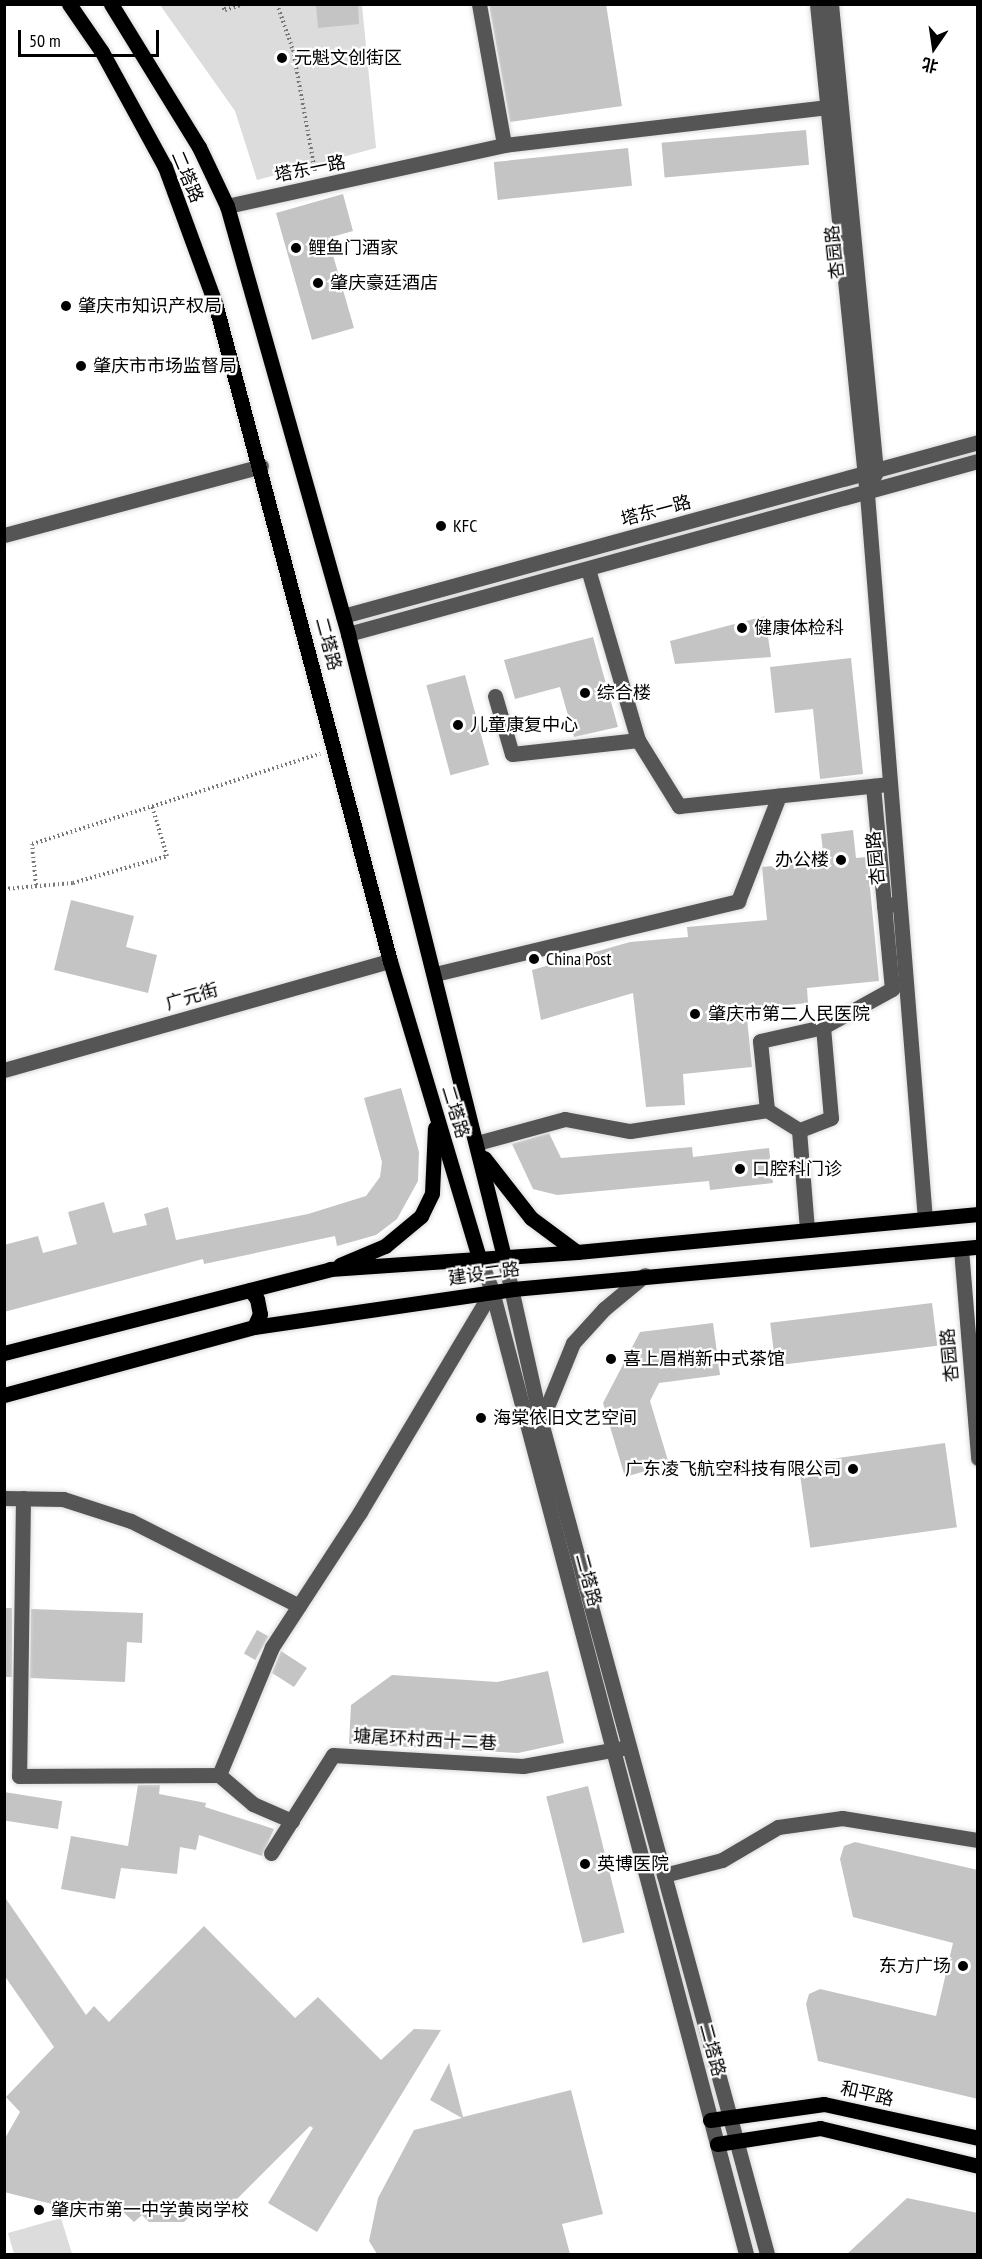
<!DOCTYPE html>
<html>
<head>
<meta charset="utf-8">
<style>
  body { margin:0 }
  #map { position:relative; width:982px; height:2259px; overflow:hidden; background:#fff; font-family:"PT Sans Narrow","Noto Sans SC",sans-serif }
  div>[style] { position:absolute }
  .green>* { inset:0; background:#dcdcdc }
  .building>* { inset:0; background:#c4c4c4; transform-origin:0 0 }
  .path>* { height:4px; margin-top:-2px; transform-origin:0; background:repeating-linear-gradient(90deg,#777 0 1.5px,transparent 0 4.5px) }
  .roads { filter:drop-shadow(0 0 2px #dbdbdb) drop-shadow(0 0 2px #dbdbdb) }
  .minor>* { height:15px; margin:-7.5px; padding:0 7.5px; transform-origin:7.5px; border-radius:7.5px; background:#555 }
  .major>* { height:15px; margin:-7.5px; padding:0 7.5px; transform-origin:7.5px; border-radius:7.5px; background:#000 }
  .dots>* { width:16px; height:16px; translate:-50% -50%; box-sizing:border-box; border:3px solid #fff; border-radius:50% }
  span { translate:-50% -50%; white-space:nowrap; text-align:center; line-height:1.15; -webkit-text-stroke:4.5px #fff; paint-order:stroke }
  .poi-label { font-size:18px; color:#000 }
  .left { translate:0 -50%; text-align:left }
  .right { translate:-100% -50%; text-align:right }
  .street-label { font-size:18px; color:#000 }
  .frame { position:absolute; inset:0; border:6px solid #000; pointer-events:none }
  .north { position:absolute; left:904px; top:18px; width:60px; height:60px; -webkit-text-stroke:4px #fff; paint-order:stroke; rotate:193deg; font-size:16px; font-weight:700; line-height:24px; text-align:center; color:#000 }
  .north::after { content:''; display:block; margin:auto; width:21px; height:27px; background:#000; clip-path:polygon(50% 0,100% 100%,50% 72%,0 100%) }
  .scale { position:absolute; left:18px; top:30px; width:141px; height:27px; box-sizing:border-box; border:3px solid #000; border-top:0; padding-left:8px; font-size:18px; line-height:21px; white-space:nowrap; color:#000; -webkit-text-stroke:4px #fff; paint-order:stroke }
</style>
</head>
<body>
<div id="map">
  <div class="green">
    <i style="clip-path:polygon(160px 5px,362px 5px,376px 148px,257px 180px,235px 111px)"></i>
    <i style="clip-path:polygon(61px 2218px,72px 2254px,14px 2254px,8px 2233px)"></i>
  </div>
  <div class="building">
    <i style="clip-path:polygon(316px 4px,358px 4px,359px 24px,318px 28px)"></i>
    <i style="clip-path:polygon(489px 4px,606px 4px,622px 106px,510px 122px)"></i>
    <i style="left:806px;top:130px;width:35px;height:145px;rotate:85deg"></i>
    <i style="left:628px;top:148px;width:38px;height:135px;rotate:84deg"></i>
    <i style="clip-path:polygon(343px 194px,353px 231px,328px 238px,354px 328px,312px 340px,276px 213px)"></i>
    <i style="clip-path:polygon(765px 616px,771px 657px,675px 664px,670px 641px)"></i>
    <i style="clip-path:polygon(593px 637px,618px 727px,574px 737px,560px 687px,515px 699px,504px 660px)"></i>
    <i style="clip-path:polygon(851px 658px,863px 774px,820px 779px,813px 709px,775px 713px,770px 667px)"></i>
    <i style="left:465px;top:675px;width:93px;height:40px;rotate:75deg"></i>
    <i style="clip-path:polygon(853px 830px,856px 858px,867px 857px,879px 981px,807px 988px,808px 1003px,746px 1009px,752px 1067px,683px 1074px,685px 1105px,646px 1107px,633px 993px,541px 1020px,532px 970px,630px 942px,688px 937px,687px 927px,767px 920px,762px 867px,824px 861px,821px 834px)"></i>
    <i style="clip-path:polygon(71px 900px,134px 916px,126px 947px,157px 955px,148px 993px,54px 970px)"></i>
    <i style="clip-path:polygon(401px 1088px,419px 1152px,418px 1181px,397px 1219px,376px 1235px,337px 1246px,335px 1236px,204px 1264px,203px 1259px,4px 1312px,4px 1245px,38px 1236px,43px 1253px,77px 1244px,68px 1212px,104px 1202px,113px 1233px,147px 1225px,144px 1214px,168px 1207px,176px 1240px,308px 1214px,366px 1196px,380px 1177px,382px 1162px,364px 1098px)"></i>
    <i style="clip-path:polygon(549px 1133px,561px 1158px,692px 1147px,693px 1157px,769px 1148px,773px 1183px,710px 1190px,709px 1181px,557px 1195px,533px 1189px,512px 1144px)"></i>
    <i style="left:932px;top:1303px;width:43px;height:163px;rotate:83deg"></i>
    <i style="clip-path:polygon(713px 1323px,720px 1375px,659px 1383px,650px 1401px,669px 1464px,625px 1477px,603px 1403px,640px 1332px)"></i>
    <i style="left:945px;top:1443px;width:85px;height:148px;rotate:82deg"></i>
    <i style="left:4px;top:1608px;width:8px;height:69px"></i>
    <i style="clip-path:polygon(31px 1609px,143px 1613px,142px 1643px,127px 1642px,125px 1682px,30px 1678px)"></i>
    <i style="left:257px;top:1630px;width:13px;height:27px;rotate:29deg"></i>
    <i style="clip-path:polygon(281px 1651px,307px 1668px,294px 1687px,272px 1673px)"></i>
    <i style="clip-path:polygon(548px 1671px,564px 1743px,518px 1753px,349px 1744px,351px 1705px,392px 1675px,497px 1682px)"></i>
    <i style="clip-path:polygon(138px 1785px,160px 1785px,159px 1794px,206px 1803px,205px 1807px,274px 1829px,262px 1856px,199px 1835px,196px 1850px,180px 1847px,177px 1874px,121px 1868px,115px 1899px,61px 1889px,71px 1836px,128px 1846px)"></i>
    <i style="left:588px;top:1786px;width:151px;height:43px;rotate:76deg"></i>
    <i style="left:4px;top:1792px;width:59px;height:28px;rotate:9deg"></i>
    <i style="clip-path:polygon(855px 1842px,978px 1870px,978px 2099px,818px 2061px,806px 2004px,809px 1994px,820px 1989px,936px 2016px,953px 1943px,853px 1917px,840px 1859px,844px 1846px)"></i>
    <i style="clip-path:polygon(4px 1896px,86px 2015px,94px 2006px,109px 2022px,204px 1926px,295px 2018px,318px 1997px,381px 2060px,414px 2029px,441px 2030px,317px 2232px,268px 2203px,313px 2128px,310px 2126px,220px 2216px,205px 2201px,184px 2222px,149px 2222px,142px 2215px,134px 2222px,121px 2210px,112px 2219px,4px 2192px,4px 2140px,20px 2112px,6px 2097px,54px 2047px,4px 1975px)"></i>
    <i style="clip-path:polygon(449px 2063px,463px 2117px,571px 2090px,603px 2214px,562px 2224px,570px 2254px,377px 2254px,369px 2241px,378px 2198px,414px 2130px,462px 2118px,430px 2100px)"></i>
    <i style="clip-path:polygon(907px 2198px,978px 2213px,978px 2254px,847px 2254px)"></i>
  </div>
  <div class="path">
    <i style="left:221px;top:4px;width:7px;rotate:56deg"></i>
    <i style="left:225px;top:10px;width:19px;rotate:-18deg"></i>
    <i style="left:277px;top:4px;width:49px;rotate:70.8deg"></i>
    <i style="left:293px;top:50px;width:123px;rotate:79.7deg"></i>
    <i style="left:36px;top:885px;width:41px;rotate:-95.6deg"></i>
    <i style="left:32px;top:844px;width:302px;rotate:-17.4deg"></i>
    <i style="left:4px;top:889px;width:69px;rotate:-5deg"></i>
    <i style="left:73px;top:883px;width:98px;rotate:-16deg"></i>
    <i style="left:167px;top:856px;width:52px;rotate:-106.7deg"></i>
  </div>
  <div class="roads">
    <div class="minor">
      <i style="left:479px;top:4px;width:143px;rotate:79.9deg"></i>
      <i style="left:817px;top:4px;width:493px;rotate:84.2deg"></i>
      <i style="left:867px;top:494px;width:727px;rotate:85.43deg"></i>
      <i style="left:831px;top:4px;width:470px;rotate:84.5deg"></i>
      <i style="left:876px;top:472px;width:9px;rotate:117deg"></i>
      <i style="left:227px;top:206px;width:284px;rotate:-12.4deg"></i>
      <i style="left:504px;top:145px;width:325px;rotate:-6.7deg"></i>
      <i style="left:4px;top:535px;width:266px;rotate:-15deg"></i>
      <i style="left:588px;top:569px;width:178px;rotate:73.7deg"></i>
      <i style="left:638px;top:740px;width:78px;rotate:58.2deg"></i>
      <i style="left:679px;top:806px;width:212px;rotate:-6deg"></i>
      <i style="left:343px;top:616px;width:658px;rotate:-15.32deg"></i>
      <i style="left:348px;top:634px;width:653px;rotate:-15.36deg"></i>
      <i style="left:495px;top:696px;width:60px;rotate:73.7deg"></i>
      <i style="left:512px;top:754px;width:127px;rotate:-6.3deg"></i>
      <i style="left:873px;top:786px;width:120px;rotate:84.7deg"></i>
      <i style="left:435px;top:974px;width:312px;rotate:-13.5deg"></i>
      <i style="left:738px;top:901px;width:113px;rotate:-68.7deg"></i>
      <i style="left:823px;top:1027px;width:91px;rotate:85deg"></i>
      <i style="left:831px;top:1118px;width:34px;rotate:159deg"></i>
      <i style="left:799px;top:1130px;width:38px;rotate:-148deg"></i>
      <i style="left:767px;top:1110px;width:69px;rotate:-95.8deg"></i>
      <i style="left:760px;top:1041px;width:65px;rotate:-12.5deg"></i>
      <i style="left:823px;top:1027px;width:79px;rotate:-28.8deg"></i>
      <i style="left:892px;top:989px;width:84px;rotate:-95.4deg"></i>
      <i style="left:884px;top:905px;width:15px;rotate:-4deg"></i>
      <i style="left:4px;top:1070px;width:401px;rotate:-15.8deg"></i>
      <i style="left:799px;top:1130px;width:100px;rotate:85.4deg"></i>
      <i style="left:477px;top:1143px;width:91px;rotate:-15.3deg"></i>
      <i style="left:565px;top:1119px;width:66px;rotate:10.5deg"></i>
      <i style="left:630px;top:1131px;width:139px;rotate:-8.7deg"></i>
      <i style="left:961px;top:1249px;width:210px;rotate:85.3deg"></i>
      <i style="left:504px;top:1257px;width:169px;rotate:77.4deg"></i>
      <i style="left:541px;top:1422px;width:862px;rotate:74.8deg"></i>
      <i style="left:479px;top:1258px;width:35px;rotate:68deg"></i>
      <i style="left:492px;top:1291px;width:996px;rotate:75.22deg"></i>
      <i style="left:542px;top:1419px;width:82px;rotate:-67.8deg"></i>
      <i style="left:573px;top:1343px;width:46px;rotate:-47.6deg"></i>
      <i style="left:604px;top:1309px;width:53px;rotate:-39.7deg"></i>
      <i style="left:4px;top:1498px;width:59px;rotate:1deg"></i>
      <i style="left:63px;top:1499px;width:71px;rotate:17.9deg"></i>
      <i style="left:131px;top:1521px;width:188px;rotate:26.8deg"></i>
      <i style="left:23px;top:1498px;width:278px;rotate:90.8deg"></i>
      <i style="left:19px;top:1776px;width:200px;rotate:-0.3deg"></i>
      <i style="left:292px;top:1821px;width:43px;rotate:-156.4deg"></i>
      <i style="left:253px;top:1804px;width:45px;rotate:-139.5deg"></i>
      <i style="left:219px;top:1775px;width:139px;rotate:-67.5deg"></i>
      <i style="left:272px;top:1647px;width:161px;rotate:-56.9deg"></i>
      <i style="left:360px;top:1512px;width:257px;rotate:-59.2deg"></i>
      <i style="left:271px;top:1853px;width:116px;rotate:-57.7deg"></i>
      <i style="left:333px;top:1755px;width:190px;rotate:3.3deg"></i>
      <i style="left:523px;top:1766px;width:102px;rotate:-10.2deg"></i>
      <i style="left:664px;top:1875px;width:60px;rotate:-14.5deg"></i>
      <i style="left:722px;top:1860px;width:65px;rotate:-30.5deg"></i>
      <i style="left:778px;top:1827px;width:65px;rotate:-8deg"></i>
      <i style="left:842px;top:1818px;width:138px;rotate:9.2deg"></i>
    </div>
    <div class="major">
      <i style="left:69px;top:4px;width:58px;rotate:55.5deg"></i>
      <i style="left:102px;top:52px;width:131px;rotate:61.3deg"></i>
      <i style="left:165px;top:167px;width:145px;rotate:69.8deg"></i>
      <i style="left:215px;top:303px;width:681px;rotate:75.11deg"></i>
      <i style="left:390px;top:961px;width:310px;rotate:73.3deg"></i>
      <i style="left:111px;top:4px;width:168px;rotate:58.4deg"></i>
      <i style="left:199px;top:147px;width:65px;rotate:64.6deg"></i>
      <i style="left:227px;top:206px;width:445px;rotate:74.2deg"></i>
      <i style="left:348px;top:634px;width:642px;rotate:75.94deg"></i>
      <i style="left:484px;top:1158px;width:76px;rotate:51.9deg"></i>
      <i style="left:531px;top:1218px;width:57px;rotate:36.5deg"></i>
      <i style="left:340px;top:1265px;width:49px;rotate:-22.9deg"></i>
      <i style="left:385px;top:1246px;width:47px;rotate:-39.8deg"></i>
      <i style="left:421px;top:1216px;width:25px;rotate:-64deg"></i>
      <i style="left:432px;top:1193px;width:65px;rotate:-87.4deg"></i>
      <i style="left:250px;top:1290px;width:11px;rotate:52deg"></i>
      <i style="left:257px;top:1299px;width:15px;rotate:79deg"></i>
      <i style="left:260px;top:1314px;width:14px;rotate:115deg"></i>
      <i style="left:4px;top:1353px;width:337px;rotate:-14.4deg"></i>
      <i style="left:330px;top:1269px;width:248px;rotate:-3.9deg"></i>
      <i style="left:577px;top:1252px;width:403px;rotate:-5.4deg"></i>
      <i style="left:4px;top:1395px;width:259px;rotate:-15.2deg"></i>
      <i style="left:254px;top:1327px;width:262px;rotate:-8.3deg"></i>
      <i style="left:513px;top:1289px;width:467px;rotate:-5.2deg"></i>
      <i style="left:710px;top:2120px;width:115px;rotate:-8deg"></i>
      <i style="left:824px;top:2104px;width:158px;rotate:12.4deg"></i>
      <i style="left:717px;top:2144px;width:104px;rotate:-8.8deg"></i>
      <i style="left:820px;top:2128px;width:163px;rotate:13.5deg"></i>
    </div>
  </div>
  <div class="dots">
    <i style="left:282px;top:58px;background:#000"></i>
    <i style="left:296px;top:248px;background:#000"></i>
    <i style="left:318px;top:283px;background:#000"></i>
    <i style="left:66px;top:306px;background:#000"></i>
    <i style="left:81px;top:366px;background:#000"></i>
    <i style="left:441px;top:526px;background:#000"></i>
    <i style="left:742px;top:628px;background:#000"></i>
    <i style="left:585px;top:693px;background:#000"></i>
    <i style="left:458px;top:725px;background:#000"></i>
    <i style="left:841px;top:860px;background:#000"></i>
    <i style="left:534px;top:959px;background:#000"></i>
    <i style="left:695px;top:1014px;background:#000"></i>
    <i style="left:740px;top:1169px;background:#000"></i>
    <i style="left:611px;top:1359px;background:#000"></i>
    <i style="left:481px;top:1418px;background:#000"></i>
    <i style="left:853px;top:1469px;background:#000"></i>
    <i style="left:585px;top:1864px;background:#000"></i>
    <i style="left:963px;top:1966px;background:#000"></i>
    <i style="left:39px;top:2210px;background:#000"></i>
  </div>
  <div class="poi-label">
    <span class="left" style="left:294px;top:58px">元魁文创街区</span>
    <span class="left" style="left:308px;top:248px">鲤鱼门酒家</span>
    <span class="left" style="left:330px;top:283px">肇庆豪廷酒店</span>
    <span class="left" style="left:78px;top:306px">肇庆市知识产权局</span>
    <span class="left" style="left:93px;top:366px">肇庆市市场监督局</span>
    <span class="left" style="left:453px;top:526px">KFC</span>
    <span class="left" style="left:754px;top:628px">健康体检科</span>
    <span class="left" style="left:597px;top:693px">综合楼</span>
    <span class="left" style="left:470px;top:725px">儿童康复中心</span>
    <span class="right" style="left:829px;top:860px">办公楼</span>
    <span class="left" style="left:546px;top:959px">China Post</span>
    <span class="left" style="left:708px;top:1014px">肇庆市第二人民医院</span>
    <span class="left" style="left:752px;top:1169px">口腔科门诊</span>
    <span class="left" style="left:623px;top:1359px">喜上眉梢新中式茶馆</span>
    <span class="left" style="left:493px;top:1418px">海棠依旧文艺空间</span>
    <span class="right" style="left:841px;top:1469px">广东凌飞航空科技有限公司</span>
    <span class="left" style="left:597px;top:1864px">英博医院</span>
    <span class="right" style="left:951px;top:1966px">东方广场</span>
    <span class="left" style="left:51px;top:2210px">肇庆市第一中学黄岗学校</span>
  </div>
  <div class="street-label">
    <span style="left:310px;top:169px;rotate:-11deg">塔东一路</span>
    <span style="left:187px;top:177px;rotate:67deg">二塔路</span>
    <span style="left:835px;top:252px;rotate:-96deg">杏园路</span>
    <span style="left:656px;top:511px;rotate:-15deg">塔东一路</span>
    <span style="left:328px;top:644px;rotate:75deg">二塔路</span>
    <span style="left:876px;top:858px;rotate:-95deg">杏园路</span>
    <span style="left:192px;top:997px;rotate:-16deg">广元街</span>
    <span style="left:455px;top:1112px;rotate:73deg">二塔路</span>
    <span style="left:484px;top:1274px;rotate:-8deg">建设二路</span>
    <span style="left:950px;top:1355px;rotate:-95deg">杏园路</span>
    <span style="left:588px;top:1580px;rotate:75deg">二塔路</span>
    <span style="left:425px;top:1740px;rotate:3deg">塘尾环村西十二巷</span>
    <span style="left:712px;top:2050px;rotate:75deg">二塔路</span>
    <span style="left:867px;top:2094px;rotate:13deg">和平路</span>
  </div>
  <div class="frame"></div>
  <div class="north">北</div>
  <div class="scale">50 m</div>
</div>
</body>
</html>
